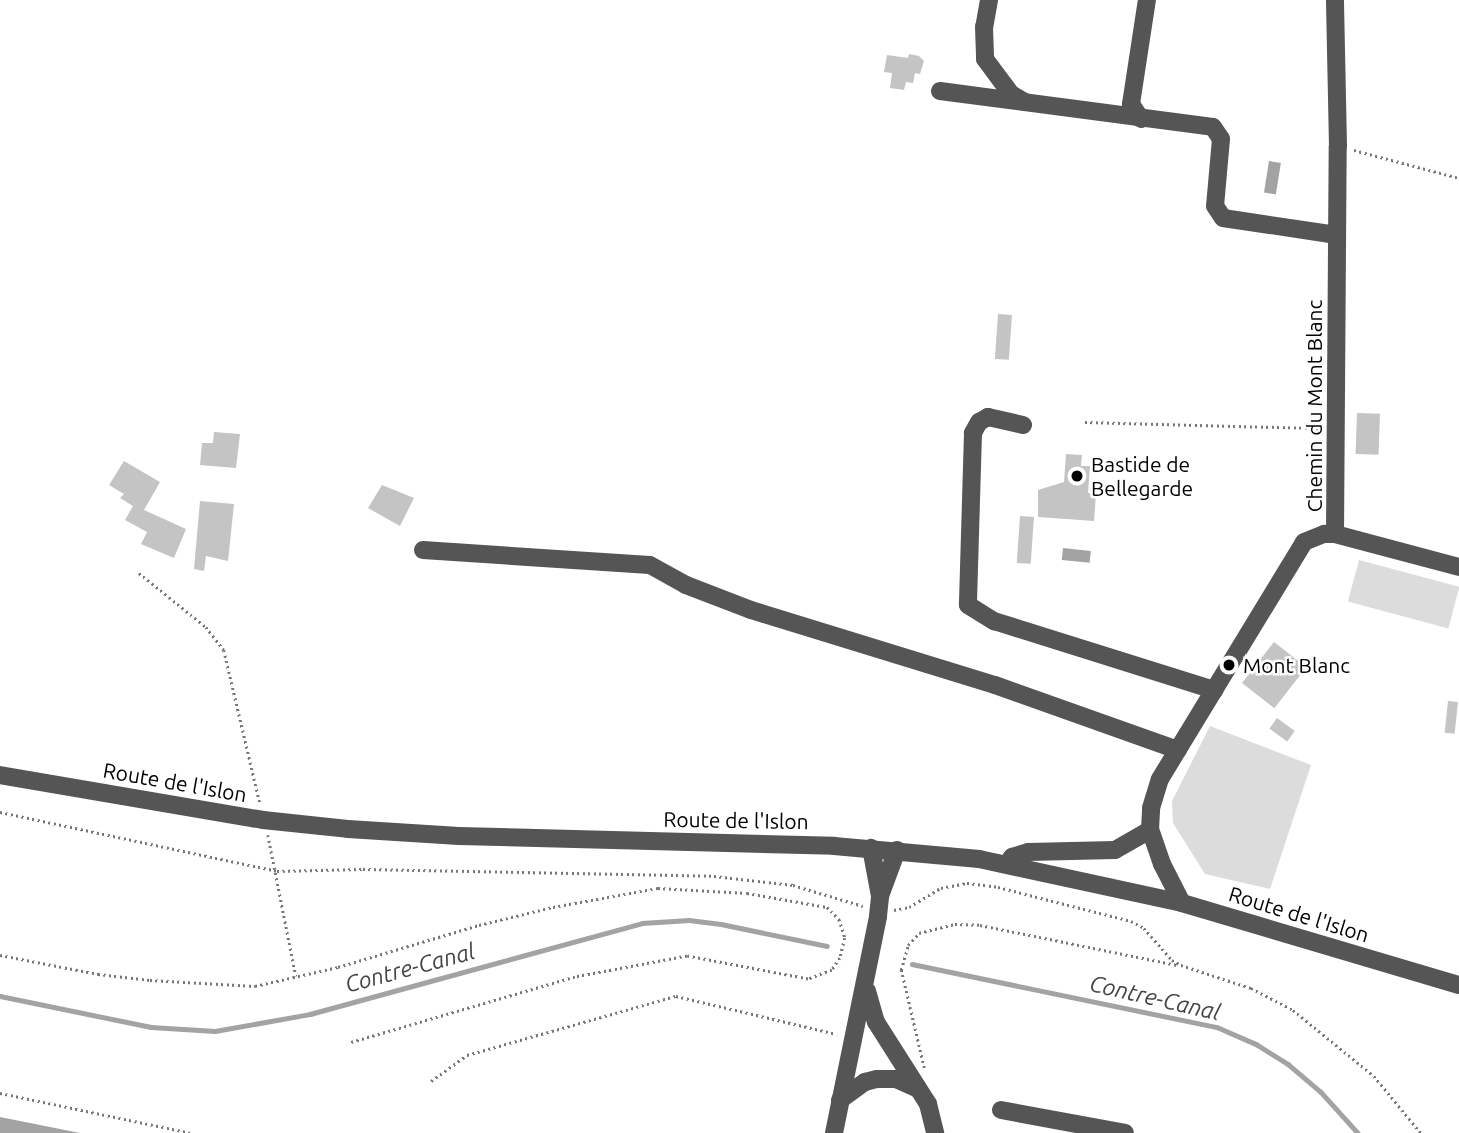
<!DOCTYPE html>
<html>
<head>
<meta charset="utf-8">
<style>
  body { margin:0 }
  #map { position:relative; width:1459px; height:1133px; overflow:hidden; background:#fff; font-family:Ubuntu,sans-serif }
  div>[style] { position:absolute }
  .green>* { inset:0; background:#dcdcdc; transform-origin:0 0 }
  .water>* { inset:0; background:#a3a3a3; transform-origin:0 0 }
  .stream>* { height:4.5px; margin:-2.25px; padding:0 2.25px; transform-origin:2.25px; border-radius:2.25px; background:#a3a3a3 }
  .building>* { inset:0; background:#c4c4c4; transform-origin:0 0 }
  .path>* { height:2.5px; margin-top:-1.25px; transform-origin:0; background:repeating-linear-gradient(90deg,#777 0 2px,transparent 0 5.5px) }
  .minor>* { height:18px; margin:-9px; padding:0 9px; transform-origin:9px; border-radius:9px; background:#555 }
  .dots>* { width:19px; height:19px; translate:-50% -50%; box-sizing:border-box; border:4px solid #fff; border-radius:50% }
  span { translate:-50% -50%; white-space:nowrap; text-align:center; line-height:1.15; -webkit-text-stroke:5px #fff; paint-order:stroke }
  .street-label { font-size:21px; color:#000 }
  .poi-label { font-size:21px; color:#000 }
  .left { translate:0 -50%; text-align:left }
  .water-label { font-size:23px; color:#444; font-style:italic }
</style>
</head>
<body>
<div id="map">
  <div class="green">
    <i style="left:1359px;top:560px;width:104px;height:43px;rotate:15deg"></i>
    <i style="clip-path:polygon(1210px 726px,1311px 765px,1270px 889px,1205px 874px,1173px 823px,1172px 801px)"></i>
  </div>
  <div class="water">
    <i style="left:1269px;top:161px;width:12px;height:32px;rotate:9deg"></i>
    <i style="left:1063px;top:548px;width:28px;height:12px;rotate:6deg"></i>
    <i style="clip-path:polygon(0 1117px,80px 1133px,0 1133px)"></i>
  </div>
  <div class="stream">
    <i style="left:912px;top:964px;width:311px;rotate:11.7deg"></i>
    <i style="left:1217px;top:1027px;width:43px;rotate:23.6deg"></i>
    <i style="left:1256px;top:1044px;width:38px;rotate:32deg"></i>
    <i style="left:1288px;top:1064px;width:43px;rotate:40.3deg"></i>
    <i style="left:1321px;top:1092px;width:55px;rotate:47.9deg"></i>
    <i style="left:0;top:996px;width:154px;rotate:11.6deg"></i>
    <i style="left:151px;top:1027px;width:64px;rotate:3.6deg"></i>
    <i style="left:215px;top:1031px;width:97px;rotate:-10.1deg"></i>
    <i style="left:310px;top:1014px;width:344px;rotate:-15.3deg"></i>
    <i style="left:642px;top:923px;width:47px;rotate:-3.7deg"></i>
    <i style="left:689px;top:920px;width:32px;rotate:7deg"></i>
    <i style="left:721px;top:924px;width:108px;rotate:11.7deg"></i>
  </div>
  <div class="building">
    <i style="clip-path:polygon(909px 54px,919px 56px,924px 61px,920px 74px,915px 73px,913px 83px,906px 82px,904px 90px,890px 88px,892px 73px,884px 72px,887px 55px,908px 58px)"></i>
    <i style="left:998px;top:314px;width:14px;height:45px;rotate:4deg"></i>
    <i style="left:1357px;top:413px;width:23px;height:41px;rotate:2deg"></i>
    <i style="clip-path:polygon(214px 432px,240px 434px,236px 468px,200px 465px,202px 443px,213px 443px)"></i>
    <i style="clip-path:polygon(1066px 454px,1082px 455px,1081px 466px,1090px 466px,1088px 493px,1096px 494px,1094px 521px,1038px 517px,1038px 490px,1064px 482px)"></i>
    <i style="clip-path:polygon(124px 461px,160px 482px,144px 510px,186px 529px,174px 558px,141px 544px,147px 532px,125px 520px,133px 506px,120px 498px,124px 494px,109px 485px)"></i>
    <i style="clip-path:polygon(382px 485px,414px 498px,400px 526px,368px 508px)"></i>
    <i style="clip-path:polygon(200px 501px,234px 504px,228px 561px,206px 556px,204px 571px,194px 569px)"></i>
    <i style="left:1020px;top:516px;width:14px;height:47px;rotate:4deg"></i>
    <i style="left:1274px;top:642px;width:41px;height:52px;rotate:38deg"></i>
    <i style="left:1448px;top:701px;width:10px;height:32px;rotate:6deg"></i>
    <i style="left:1277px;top:718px;width:22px;height:13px;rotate:36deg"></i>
  </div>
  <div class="path">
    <i style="left:1354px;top:150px;width:109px;rotate:14.9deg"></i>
    <i style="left:1085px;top:422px;width:234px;rotate:1.5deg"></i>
    <i style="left:139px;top:573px;width:86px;rotate:38.9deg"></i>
    <i style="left:206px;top:627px;width:29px;rotate:52deg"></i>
    <i style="left:224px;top:650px;width:158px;rotate:76.8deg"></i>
    <i style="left:0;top:812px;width:283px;rotate:12deg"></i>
    <i style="left:277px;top:871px;width:86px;rotate:-1.3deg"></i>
    <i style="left:363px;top:869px;width:351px;rotate:1.1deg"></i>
    <i style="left:714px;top:876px;width:80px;rotate:6.5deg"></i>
    <i style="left:793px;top:885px;width:73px;rotate:16.7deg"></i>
    <i style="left:268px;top:835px;width:144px;rotate:78.8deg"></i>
    <i style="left:894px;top:910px;width:15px;rotate:-11deg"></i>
    <i style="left:909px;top:907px;width:37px;rotate:-31deg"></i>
    <i style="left:941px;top:888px;width:26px;rotate:-11deg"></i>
    <i style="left:967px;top:883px;width:31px;rotate:7deg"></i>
    <i style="left:998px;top:887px;width:137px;rotate:14.3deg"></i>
    <i style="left:1131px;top:921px;width:15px;rotate:28deg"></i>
    <i style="left:1144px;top:928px;width:43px;rotate:48.8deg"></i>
    <i style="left:1172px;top:960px;width:10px;rotate:29deg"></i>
    <i style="left:1181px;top:965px;width:74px;rotate:18.2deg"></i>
    <i style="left:1251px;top:988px;width:47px;rotate:27.6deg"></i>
    <i style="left:1293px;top:1010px;width:104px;rotate:39.2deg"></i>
    <i style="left:1374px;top:1076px;width:74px;rotate:50.5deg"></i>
    <i style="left:0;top:955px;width:100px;rotate:11deg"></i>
    <i style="left:98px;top:974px;width:52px;rotate:6.6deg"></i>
    <i style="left:150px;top:980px;width:105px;rotate:3.3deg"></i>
    <i style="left:255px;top:986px;width:85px;rotate:-12.9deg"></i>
    <i style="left:338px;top:967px;width:147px;rotate:-16.6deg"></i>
    <i style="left:479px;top:925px;width:76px;rotate:-13.7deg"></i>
    <i style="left:553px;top:907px;width:107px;rotate:-10.3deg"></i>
    <i style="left:658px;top:888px;width:89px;rotate:3.2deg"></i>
    <i style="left:747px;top:893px;width:81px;rotate:9.9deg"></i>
    <i style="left:827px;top:907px;width:17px;rotate:45deg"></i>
    <i style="left:839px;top:919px;width:20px;rotate:72deg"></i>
    <i style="left:845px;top:938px;width:21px;rotate:104deg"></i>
    <i style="left:840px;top:958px;width:14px;rotate:124deg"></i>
    <i style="left:832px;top:970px;width:26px;rotate:159deg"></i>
    <i style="left:808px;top:979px;width:123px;rotate:-169.2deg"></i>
    <i style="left:687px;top:956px;width:114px;rotate:169.4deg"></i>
    <i style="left:575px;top:977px;width:234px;rotate:163.7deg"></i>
    <i style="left:924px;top:1068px;width:101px;rotate:-103.2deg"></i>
    <i style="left:901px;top:970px;width:26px;rotate:-74deg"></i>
    <i style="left:908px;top:945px;width:16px;rotate:-47deg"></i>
    <i style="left:919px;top:933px;width:37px;rotate:-14deg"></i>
    <i style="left:955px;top:924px;width:25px;rotate:2deg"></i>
    <i style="left:980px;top:925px;width:201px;rotate:11.5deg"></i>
    <i style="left:431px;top:1081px;width:44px;rotate:-35.8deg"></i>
    <i style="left:467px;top:1055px;width:217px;rotate:-15.8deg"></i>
    <i style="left:676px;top:996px;width:165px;rotate:13.3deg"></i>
    <i style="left:0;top:1093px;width:195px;rotate:11.8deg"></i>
  </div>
  <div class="minor">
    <i style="left:989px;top:0;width:27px;rotate:100deg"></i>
    <i style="left:984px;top:27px;width:32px;rotate:88deg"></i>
    <i style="left:985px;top:59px;width:44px;rotate:53.4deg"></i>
    <i style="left:1011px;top:94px;width:16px;rotate:30deg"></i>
    <i style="left:940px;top:91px;width:275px;rotate:7.5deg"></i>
    <i style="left:1213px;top:127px;width:14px;rotate:56deg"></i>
    <i style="left:1221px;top:139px;width:67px;rotate:95.1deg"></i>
    <i style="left:1215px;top:206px;width:14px;rotate:56deg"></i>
    <i style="left:1223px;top:218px;width:115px;rotate:8.5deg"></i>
    <i style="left:1141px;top:119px;width:18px;rotate:-124deg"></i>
    <i style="left:1131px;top:104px;width:105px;rotate:-81.3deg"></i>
    <i style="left:1023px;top:425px;width:36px;rotate:-167deg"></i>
    <i style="left:988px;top:417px;width:10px;rotate:151deg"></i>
    <i style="left:979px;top:422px;width:13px;rotate:119deg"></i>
    <i style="left:973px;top:433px;width:172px;rotate:91.7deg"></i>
    <i style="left:968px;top:605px;width:31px;rotate:32deg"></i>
    <i style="left:994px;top:621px;width:231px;rotate:17.4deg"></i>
    <i style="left:1335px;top:534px;width:388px;rotate:-89.6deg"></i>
    <i style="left:1338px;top:146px;width:146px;rotate:-91.2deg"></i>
    <i style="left:423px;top:550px;width:227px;rotate:3.8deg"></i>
    <i style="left:650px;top:565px;width:41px;rotate:29.1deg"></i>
    <i style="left:686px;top:585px;width:70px;rotate:21deg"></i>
    <i style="left:751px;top:610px;width:255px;rotate:17.1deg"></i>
    <i style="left:995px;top:685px;width:194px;rotate:19.6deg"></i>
    <i style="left:0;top:775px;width:267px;rotate:9.7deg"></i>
    <i style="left:263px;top:820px;width:85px;rotate:6deg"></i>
    <i style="left:348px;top:829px;width:111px;rotate:3.6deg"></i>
    <i style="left:459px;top:836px;width:375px;rotate:1.5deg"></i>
    <i style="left:834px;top:846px;width:146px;rotate:5.1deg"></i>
    <i style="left:979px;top:859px;width:208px;rotate:12.2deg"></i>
    <i style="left:1182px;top:903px;width:289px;rotate:16.5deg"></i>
    <i style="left:1007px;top:864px;width:9px;rotate:-54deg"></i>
    <i style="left:1012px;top:857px;width:17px;rotate:-17deg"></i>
    <i style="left:1028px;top:852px;width:87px;rotate:-1.3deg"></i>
    <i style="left:1115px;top:850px;width:40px;rotate:-29.7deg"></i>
    <i style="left:880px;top:896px;width:49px;rotate:-69.7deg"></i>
    <i style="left:1182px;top:903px;width:44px;rotate:-117.1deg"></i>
    <i style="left:1162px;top:864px;width:36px;rotate:-109deg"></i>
    <i style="left:1150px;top:830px;width:22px;rotate:-87deg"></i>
    <i style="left:1151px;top:808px;width:30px;rotate:-73deg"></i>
    <i style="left:1160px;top:779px;width:277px;rotate:-58.7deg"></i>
    <i style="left:1304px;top:542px;width:22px;rotate:-22deg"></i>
    <i style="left:1324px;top:534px;width:11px"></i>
    <i style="left:1335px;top:534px;width:128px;rotate:14.9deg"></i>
    <i style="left:867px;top:991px;width:32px;rotate:74deg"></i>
    <i style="left:876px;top:1022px;width:97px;rotate:57.6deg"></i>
    <i style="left:928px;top:1104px;width:30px;rotate:76deg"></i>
    <i style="left:840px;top:1100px;width:31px;rotate:-36deg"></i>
    <i style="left:865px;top:1082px;width:12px;rotate:-14deg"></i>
    <i style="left:877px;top:1079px;width:19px"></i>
    <i style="left:896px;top:1079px;width:24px;rotate:24deg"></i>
    <i style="left:1001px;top:1110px;width:126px;rotate:10.5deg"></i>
    <i style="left:834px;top:1133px;width:221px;rotate:-78.5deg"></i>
    <i style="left:878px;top:916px;width:20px;rotate:-84deg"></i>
    <i style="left:880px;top:896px;width:49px;rotate:-100.6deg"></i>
  </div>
  <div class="dots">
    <i style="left:1077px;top:476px;background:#000"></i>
    <i style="left:1229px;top:665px;background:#000"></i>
  </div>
  <div class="street-label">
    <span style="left:1314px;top:406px;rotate:-90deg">Chemin du Mont Blanc</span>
    <span style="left:175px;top:782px;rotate:10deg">Route de l'Islon</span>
    <span style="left:736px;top:820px;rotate:1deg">Route de l'Islon</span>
    <span style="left:1299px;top:914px;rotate:17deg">Route de l'Islon</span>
  </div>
  <div class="poi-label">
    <span class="left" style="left:1091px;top:476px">Bastide de<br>Bellegarde</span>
    <span class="left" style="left:1243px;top:665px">Mont Blanc</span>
  </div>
  <div class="water-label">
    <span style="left:410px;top:968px;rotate:-15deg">Contre-Canal</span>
    <span style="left:1155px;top:998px;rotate:13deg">Contre-Canal</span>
  </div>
</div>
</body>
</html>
